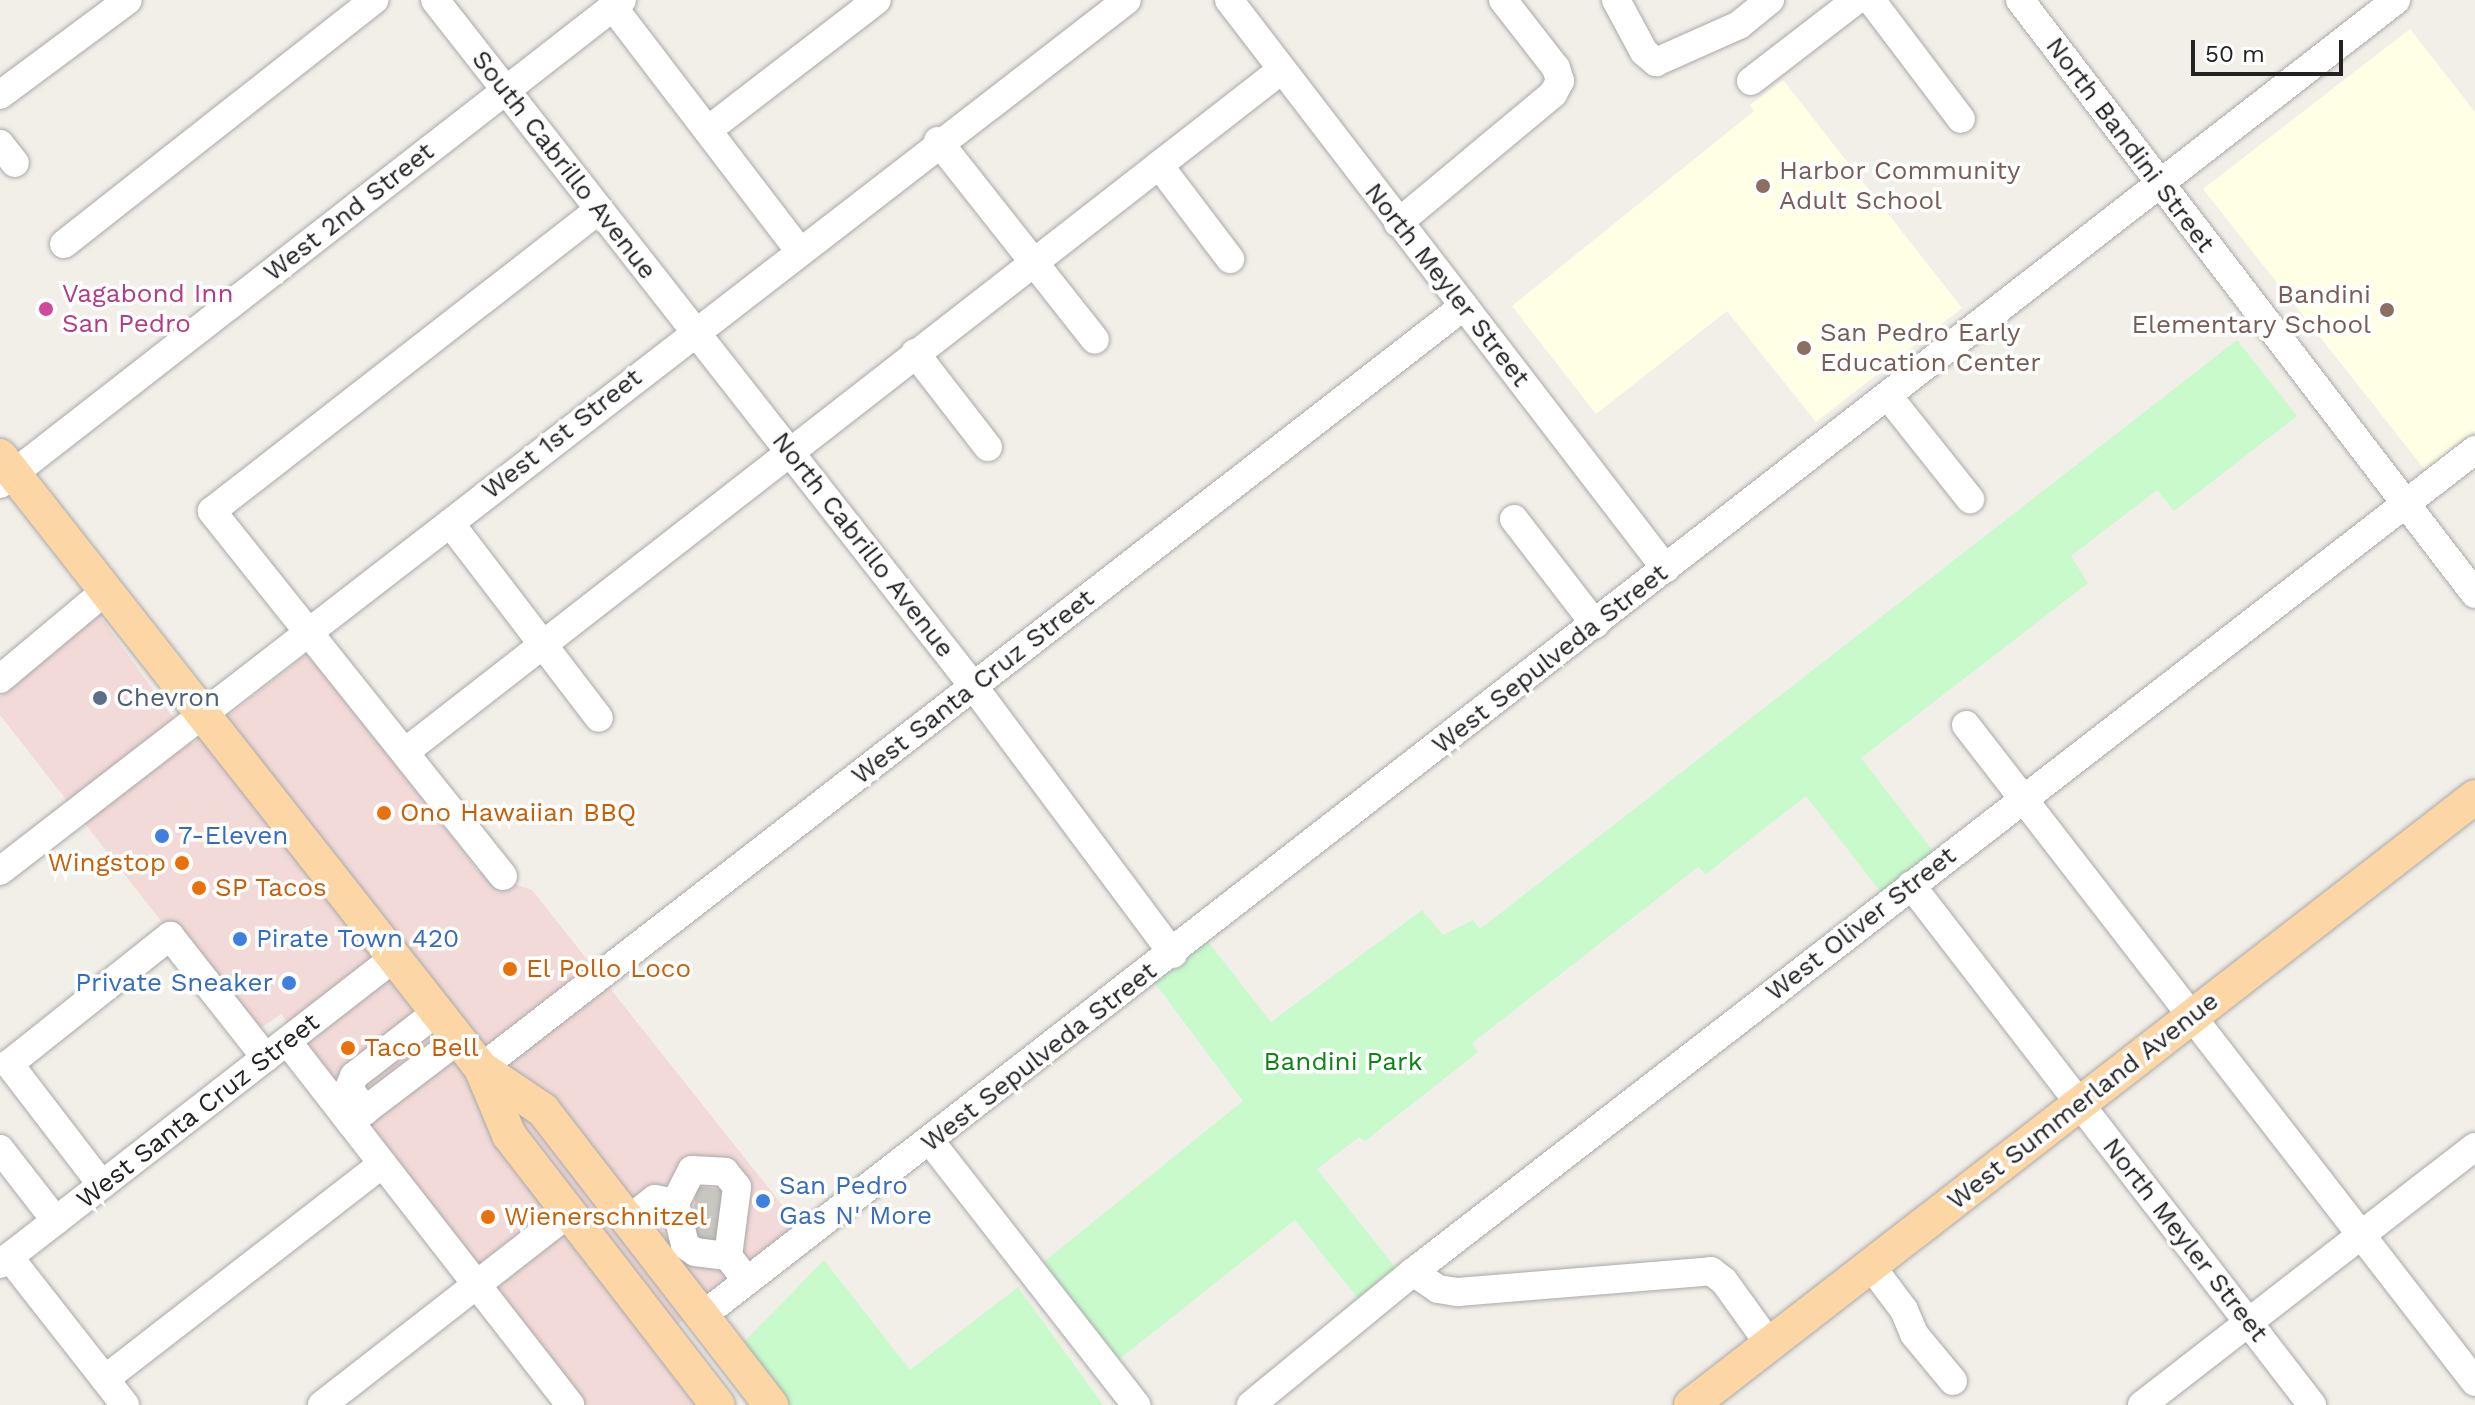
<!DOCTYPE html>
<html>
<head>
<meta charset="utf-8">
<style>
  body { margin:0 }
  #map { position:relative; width:2475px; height:1405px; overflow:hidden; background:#f2efe9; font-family:"Work Sans",sans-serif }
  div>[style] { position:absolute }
  .commercial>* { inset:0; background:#f2dad9 }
  .education>* { inset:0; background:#ffffe5 }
  .park>* { inset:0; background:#c8facc }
  .minor-tunnel>* { height:28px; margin-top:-14px; transform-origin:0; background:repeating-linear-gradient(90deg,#c8c6c1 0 28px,transparent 0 42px) }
  .roads { filter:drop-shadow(0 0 2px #a9a9a9) drop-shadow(0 0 2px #a9a9a9) }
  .minor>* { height:28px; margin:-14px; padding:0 14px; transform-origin:14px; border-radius:14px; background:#fff }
  .major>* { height:34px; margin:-17px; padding:0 17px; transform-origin:17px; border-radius:17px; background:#fcd6a4 }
  .dots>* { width:22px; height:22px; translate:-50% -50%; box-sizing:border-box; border:4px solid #fff; border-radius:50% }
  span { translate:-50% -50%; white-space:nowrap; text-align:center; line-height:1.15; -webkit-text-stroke:7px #fff; paint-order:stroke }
  .street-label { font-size:26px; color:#222 }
  .education-label { font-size:26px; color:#785e54 }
  .left { translate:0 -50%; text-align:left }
  .right { translate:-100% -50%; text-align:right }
  .hotel-label { font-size:26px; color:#b23c85 }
  .service-label { font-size:26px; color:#4e5e75 }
  .food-label { font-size:26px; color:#c56008 }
  .shop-label { font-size:26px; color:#366cbe }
  .park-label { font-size:26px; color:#0c8416 }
  .scale { position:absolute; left:2191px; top:40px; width:152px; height:36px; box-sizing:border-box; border:4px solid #222; border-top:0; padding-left:10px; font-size:24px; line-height:28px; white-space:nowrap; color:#222; -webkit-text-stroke:6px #fff; paint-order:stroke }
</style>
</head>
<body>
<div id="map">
  <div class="commercial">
    <i style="clip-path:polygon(98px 613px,192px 744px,309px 652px,478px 871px,532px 890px,801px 1229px,650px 1346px,695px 1405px,581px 1405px,281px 1014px,257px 1031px,168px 930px,0 715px,0 697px)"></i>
  </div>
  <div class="education">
    <i style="clip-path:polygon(2410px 29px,2475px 112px,2475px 431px,2425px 470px,2203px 189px)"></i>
    <i style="clip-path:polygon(1783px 80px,1962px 308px,1816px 422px,1727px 311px,1596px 414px,1512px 306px,1754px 111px,1750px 105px)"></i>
  </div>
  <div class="park">
    <i style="clip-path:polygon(2237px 340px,2297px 416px,2174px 511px,2157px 490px,2071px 556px,2088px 583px,1861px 758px,1940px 860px,1887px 900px,1806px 796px,1706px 874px,1698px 867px,1472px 1043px,1478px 1052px,1365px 1141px,1359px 1137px,1317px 1169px,1402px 1276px,1364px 1306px,1295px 1220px,1113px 1364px,1036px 1268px,1243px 1101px,1149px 975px,1202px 934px,1271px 1022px,1422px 910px,1443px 935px,1473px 920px,1480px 929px)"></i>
    <i style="clip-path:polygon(824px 1260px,910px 1370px,1018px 1287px,1103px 1405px,790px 1405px,742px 1344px)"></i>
  </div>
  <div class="minor-tunnel">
    <i style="left:695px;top:1200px;width:28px;rotate:8deg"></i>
    <i style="left:692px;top:1228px;width:28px;rotate:8deg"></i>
  </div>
  <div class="roads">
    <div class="minor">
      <i style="left:435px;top:0;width:873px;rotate:51.88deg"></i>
      <i style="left:974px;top:687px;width:333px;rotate:53.3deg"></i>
      <i style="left:1229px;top:0;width:717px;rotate:52.48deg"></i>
      <i style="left:1616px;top:0;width:59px;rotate:61.7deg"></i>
      <i style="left:1644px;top:52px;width:16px;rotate:40deg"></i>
      <i style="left:1656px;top:62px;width:91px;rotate:-24deg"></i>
      <i style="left:1739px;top:25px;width:40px;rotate:-39deg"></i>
      <i style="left:1871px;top:0;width:149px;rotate:52.9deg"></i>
      <i style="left:2020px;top:0;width:748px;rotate:52.55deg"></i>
      <i style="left:613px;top:7px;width:306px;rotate:52.6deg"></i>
      <i style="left:1751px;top:81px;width:133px;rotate:-37.6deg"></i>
      <i style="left:0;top:95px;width:159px;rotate:-36.6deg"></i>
      <i style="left:708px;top:130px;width:213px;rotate:-37.6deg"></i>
      <i style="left:938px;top:141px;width:253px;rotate:51.7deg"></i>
      <i style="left:0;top:144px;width:24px;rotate:52deg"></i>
      <i style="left:1159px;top:165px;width:118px;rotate:52.9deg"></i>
      <i style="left:1398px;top:223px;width:202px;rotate:-39.8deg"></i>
      <i style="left:1553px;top:94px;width:15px;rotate:-62deg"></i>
      <i style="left:1560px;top:81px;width:14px;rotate:-107deg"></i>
      <i style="left:1556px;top:68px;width:86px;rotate:-127.9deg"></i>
      <i style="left:64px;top:244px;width:395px;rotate:-38.2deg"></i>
      <i style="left:915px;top:353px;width:119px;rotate:52.2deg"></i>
      <i style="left:1888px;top:396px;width:132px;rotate:51.5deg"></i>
      <i style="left:0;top:484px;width:788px;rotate:-37.89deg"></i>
      <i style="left:1514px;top:519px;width:133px;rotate:52.4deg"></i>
      <i style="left:450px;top:523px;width:245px;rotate:52.6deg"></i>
      <i style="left:0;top:679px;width:136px;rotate:-39.9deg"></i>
      <i style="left:1966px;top:725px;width:831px;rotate:52.23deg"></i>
      <i style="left:405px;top:752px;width:1109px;rotate:-37.89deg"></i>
      <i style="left:0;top:871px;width:1424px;rotate:-37.7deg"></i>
      <i style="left:503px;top:876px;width:467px;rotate:-128.6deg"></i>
      <i style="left:212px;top:511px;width:488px;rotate:-37.9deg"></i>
      <i style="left:1911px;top:885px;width:657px;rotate:52.36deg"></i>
      <i style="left:287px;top:1041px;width:461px;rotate:52.1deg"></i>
      <i style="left:481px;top:1068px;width:1244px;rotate:-37.78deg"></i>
      <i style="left:365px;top:1111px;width:28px;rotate:-125deg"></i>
      <i style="left:349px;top:1088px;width:13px;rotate:-67deg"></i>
      <i style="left:354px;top:1076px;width:106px;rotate:-37.7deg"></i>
      <i style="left:350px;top:1122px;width:137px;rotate:-37.3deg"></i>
      <i style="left:930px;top:1141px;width:335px;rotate:52deg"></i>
      <i style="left:0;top:1149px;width:91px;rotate:52.1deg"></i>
      <i style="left:102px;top:1185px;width:153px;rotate:-127.5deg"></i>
      <i style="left:9px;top:1064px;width:206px;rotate:-38.5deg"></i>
      <i style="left:170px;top:936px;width:155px;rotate:51.8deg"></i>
      <i style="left:675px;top:1203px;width:37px;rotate:-63deg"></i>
      <i style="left:692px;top:1170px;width:33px;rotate:3deg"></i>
      <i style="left:725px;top:1172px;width:19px;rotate:51deg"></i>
      <i style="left:737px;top:1187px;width:70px;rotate:97.4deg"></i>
      <i style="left:628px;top:1220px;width:34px;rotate:-38deg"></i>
      <i style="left:655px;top:1199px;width:20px;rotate:11deg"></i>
      <i style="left:675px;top:1203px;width:43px;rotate:76.6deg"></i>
      <i style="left:685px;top:1245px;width:12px;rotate:35deg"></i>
      <i style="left:695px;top:1252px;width:33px;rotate:7deg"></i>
      <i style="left:728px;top:1256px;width:31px;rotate:53deg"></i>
      <i style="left:9px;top:1257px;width:188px;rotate:51.9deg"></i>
      <i style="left:0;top:1264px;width:500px;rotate:-37.85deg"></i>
      <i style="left:1871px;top:1266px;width:55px;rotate:53.1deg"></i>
      <i style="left:1904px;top:1310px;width:26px;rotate:67deg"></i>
      <i style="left:1914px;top:1334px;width:61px;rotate:50.3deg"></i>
      <i style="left:1413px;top:1272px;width:30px;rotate:34deg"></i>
      <i style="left:1438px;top:1289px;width:20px;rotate:9deg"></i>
      <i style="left:1458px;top:1292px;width:254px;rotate:-4.7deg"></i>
      <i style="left:1711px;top:1271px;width:16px;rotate:38deg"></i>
      <i style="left:1724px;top:1281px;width:79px;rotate:54.3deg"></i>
      <i style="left:702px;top:1316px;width:2145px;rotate:-37.84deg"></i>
      <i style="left:105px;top:1379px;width:351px;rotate:-37.8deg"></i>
      <i style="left:322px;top:1405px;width:313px;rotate:-37.9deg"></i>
      <i style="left:1251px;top:1405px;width:210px;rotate:-39.4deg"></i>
      <i style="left:1413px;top:1272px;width:1343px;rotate:-37.74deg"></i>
      <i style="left:2142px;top:1405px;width:421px;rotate:-37.8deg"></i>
    </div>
    <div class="major">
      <i style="left:0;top:456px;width:778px;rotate:51.83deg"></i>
      <i style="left:481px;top:1068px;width:73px;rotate:67.3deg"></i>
      <i style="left:509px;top:1135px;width:341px;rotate:52.3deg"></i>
      <i style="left:481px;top:1068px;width:75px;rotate:34.1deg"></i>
      <i style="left:543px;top:1110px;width:373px;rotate:52.3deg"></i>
      <i style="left:1691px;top:1405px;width:992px;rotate:-37.79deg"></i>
    </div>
  </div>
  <div class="dots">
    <i style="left:1763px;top:186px;background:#8d6e63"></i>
    <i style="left:46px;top:309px;background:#d1479c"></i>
    <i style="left:2387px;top:310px;background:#8d6e63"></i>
    <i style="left:1804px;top:348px;background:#8d6e63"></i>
    <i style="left:100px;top:698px;background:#5c6f8a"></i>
    <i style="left:384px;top:813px;background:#e8710a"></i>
    <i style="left:162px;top:836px;background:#3f7fe0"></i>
    <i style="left:182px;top:863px;background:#e8710a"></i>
    <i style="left:199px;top:888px;background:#e8710a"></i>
    <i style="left:240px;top:939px;background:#3f7fe0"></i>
    <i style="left:510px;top:969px;background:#e8710a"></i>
    <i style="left:289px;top:983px;background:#3f7fe0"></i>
    <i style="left:348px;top:1048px;background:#e8710a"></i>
    <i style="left:763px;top:1201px;background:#3f7fe0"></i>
    <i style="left:488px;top:1217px;background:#e8710a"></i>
  </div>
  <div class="street-label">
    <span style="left:2130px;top:145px;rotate:53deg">North Bandini Street</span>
    <span style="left:564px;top:165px;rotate:52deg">South Cabrillo Avenue</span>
    <span style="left:349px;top:212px;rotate:-38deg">West 2nd Street</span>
    <span style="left:1447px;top:285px;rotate:52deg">North Meyler Street</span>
    <span style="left:562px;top:434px;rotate:-38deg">West 1st Street</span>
    <span style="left:863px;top:545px;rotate:52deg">North Cabrillo Avenue</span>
    <span style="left:1550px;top:659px;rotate:-38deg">West Sepulveda Street</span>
    <span style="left:973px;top:687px;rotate:-38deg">West Santa Cruz Street</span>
    <span style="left:1861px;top:924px;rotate:-38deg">West Oliver Street</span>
    <span style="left:1039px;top:1057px;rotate:-38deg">West Sepulveda Street</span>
    <span style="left:2083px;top:1101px;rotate:-38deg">West Summerland Avenue</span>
    <span style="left:198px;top:1111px;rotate:-38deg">West Santa Cruz Street</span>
    <span style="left:2185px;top:1240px;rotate:52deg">North Meyler Street</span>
  </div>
  <div class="education-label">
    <span class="left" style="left:1779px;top:186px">Harbor Community<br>Adult School</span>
    <span class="right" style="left:2371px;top:310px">Bandini<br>Elementary School</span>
    <span class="left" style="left:1820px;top:348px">San Pedro Early<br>Education Center</span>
  </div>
  <div class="hotel-label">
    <span class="left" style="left:62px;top:309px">Vagabond Inn<br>San Pedro</span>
  </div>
  <div class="service-label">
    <span class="left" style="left:116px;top:698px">Chevron</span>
  </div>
  <div class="food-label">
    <span class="left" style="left:400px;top:813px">Ono Hawaiian BBQ</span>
    <span class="right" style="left:166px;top:863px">Wingstop</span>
    <span class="left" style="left:215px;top:888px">SP Tacos</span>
    <span class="left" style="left:526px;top:969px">El Pollo Loco</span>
    <span class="left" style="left:364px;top:1048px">Taco Bell</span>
    <span class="left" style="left:504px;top:1217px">Wienerschnitzel</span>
  </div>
  <div class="shop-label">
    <span class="left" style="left:178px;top:836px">7-Eleven</span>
    <span class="left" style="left:256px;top:939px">Pirate Town 420</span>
    <span class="right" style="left:273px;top:983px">Private Sneaker</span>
    <span class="left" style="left:779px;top:1201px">San Pedro<br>Gas N' More</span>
  </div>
  <div class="park-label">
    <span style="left:1343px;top:1062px">Bandini Park</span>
  </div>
  <div class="scale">50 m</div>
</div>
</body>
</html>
